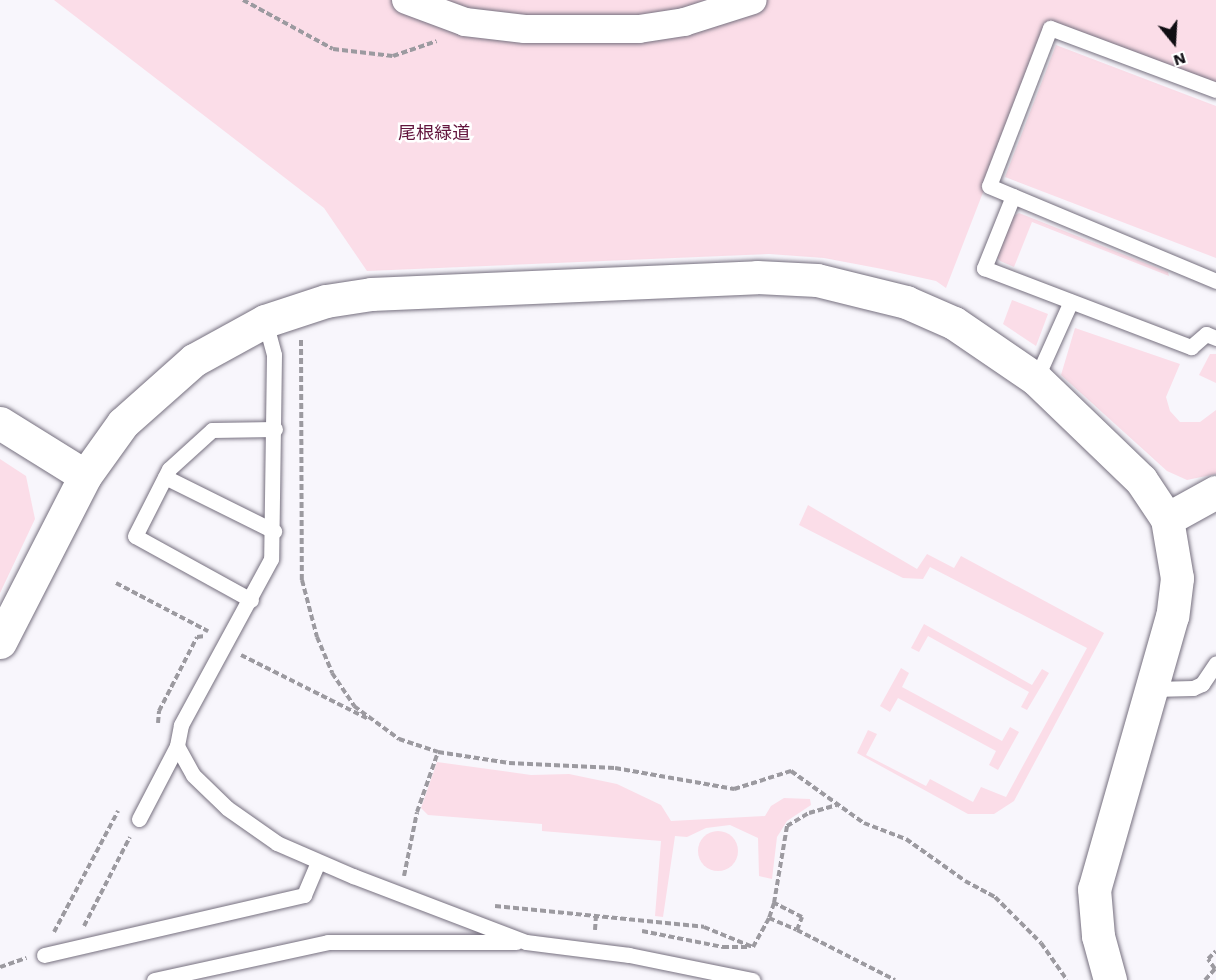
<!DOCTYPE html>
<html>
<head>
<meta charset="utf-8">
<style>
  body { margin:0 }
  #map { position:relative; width:1216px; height:980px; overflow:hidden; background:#f8f6fc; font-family:"Work Sans","Noto Sans JP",sans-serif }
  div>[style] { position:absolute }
  .green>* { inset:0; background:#fbdde8 }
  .round { border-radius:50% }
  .path>* { height:4px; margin-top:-2px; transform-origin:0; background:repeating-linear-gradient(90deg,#9c9aa0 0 6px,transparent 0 9px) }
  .roads { filter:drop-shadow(0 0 2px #76707f) drop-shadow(0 0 2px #76707f) }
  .lane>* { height:15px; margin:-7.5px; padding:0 7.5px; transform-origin:7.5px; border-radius:7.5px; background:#fff }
  .street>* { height:28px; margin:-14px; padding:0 14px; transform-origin:14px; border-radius:14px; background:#fff }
  .secondary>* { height:33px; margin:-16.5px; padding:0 16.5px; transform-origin:16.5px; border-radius:16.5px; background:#fff }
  span { translate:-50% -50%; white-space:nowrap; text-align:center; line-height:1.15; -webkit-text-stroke:5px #fff; paint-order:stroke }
  .park-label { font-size:18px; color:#62153d }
  .north { position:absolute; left:1144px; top:12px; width:60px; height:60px; -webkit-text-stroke:4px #fff; paint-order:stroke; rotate:162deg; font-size:16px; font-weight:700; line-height:24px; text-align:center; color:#100e13 }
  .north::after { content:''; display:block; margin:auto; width:21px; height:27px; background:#100e13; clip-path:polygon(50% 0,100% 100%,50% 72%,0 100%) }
</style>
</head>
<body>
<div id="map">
  <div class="green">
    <i style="clip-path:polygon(54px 0,1216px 0,1216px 86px,1049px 22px,946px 288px,936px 281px,882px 269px,824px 258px,769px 254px,367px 271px,324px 208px)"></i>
    <i style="clip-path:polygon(1056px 45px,1216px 106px,1216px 258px,1005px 177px)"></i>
    <i style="clip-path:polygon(1019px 213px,1168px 272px,1169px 276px,1032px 222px,1014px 267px,1000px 261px,997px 257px,1012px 217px)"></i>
    <i style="clip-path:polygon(1012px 300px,1048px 314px,1036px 346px,1003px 324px)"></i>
    <i style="clip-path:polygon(1075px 328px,1180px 364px,1166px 397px,1170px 411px,1180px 422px,1200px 422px,1216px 410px,1216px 474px,1187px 480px,1167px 471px,1061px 375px)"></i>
    <i style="clip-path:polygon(1210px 354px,1216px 354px,1216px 383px,1199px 375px)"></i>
    <i style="clip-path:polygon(0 459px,26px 476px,35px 519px,0 593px)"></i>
    <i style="clip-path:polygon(808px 505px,917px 569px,927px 554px,954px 568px,961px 556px,1104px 633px,1014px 801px,994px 814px,968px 814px,857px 753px,868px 730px,877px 734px,866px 755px,926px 786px,930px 779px,973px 802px,981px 787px,1006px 797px,1087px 648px,930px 567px,923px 579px,903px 578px,799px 525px)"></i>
    <i style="clip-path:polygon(924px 624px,1032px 685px,1042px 669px,1049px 673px,1027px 710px,1021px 707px,1029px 692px,928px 636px,919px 652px,911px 648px)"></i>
    <i style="clip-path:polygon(901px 668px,909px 673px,902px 687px,1002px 741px,1010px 727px,1019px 732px,998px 770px,989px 765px,996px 751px,898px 698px,890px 712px,880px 706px)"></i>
    <i style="clip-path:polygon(437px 762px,531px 775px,569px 774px,617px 784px,661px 805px,671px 821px,765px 816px,771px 806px,784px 798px,810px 799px,811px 805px,787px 821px,777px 837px,772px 879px,759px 876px,758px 838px,730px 825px,706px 828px,687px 837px,675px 836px,663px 917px,655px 916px,661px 841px,542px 831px,542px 824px,428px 815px,421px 808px)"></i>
    <i class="round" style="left:698px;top:831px;width:40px;height:40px"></i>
  </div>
  <div class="path">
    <i style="left:243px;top:0;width:102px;rotate:28.6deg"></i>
    <i style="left:333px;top:49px;width:60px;rotate:6.7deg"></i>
    <i style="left:393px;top:56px;width:46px;rotate:-18.8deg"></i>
    <i style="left:301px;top:340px;width:240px;rotate:89.8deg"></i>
    <i style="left:302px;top:580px;width:59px;rotate:75.3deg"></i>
    <i style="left:317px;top:637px;width:39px;rotate:67deg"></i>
    <i style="left:332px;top:673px;width:40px;rotate:56deg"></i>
    <i style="left:354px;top:706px;width:56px;rotate:36.3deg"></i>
    <i style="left:399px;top:739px;width:41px;rotate:18.4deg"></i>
    <i style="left:438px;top:752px;width:72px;rotate:8.8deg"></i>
    <i style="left:509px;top:763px;width:106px;rotate:2.7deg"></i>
    <i style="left:615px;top:768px;width:121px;rotate:10deg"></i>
    <i style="left:734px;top:789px;width:60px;rotate:-17.5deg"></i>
    <i style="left:791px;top:771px;width:90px;rotate:35.5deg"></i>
    <i style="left:864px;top:823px;width:45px;rotate:20.9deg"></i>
    <i style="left:906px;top:839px;width:72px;rotate:35.4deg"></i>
    <i style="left:965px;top:881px;width:34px;rotate:28deg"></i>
    <i style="left:995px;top:897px;width:65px;rotate:45deg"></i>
    <i style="left:1041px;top:943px;width:45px;rotate:54.9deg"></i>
    <i style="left:116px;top:583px;width:104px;rotate:27.6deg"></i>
    <i style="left:241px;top:655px;width:142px;rotate:26.7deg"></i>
    <i style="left:158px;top:723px;width:12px;rotate:-85deg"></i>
    <i style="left:159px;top:711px;width:83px;rotate:-62.8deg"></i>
    <i style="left:197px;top:637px;width:8px;rotate:-7deg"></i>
    <i style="left:404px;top:876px;width:65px;rotate:-78.5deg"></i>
    <i style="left:417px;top:812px;width:64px;rotate:-70.7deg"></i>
    <i style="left:774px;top:903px;width:16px;rotate:108deg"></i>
    <i style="left:769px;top:918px;width:30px;rotate:23deg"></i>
    <i style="left:797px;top:930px;width:14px;rotate:-69deg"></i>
    <i style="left:802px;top:917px;width:31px;rotate:-153deg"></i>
    <i style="left:774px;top:903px;width:78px;rotate:-80.4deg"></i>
    <i style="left:787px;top:826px;width:26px;rotate:-31deg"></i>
    <i style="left:809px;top:813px;width:29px;rotate:-16deg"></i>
    <i style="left:495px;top:906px;width:210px;rotate:5.7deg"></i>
    <i style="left:704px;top:927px;width:53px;rotate:22.2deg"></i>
    <i style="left:753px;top:947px;width:33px;rotate:-61deg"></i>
    <i style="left:84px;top:926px;width:100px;rotate:-62.7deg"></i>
    <i style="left:595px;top:930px;width:14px;rotate:-86deg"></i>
    <i style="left:797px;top:930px;width:110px;rotate:27deg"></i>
    <i style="left:642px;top:931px;width:83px;rotate:11.2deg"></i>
    <i style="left:723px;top:947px;width:26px"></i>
    <i style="left:54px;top:932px;width:137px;rotate:-62.1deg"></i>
    <i style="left:0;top:967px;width:28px;rotate:-19deg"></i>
    <i style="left:1205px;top:980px;width:15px;rotate:-48deg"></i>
    <i style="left:1215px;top:969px;width:12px;rotate:-125deg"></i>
    <i style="left:1208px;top:959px;width:11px;rotate:-45deg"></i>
  </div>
  <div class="roads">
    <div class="lane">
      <i style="left:1216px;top:90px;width:177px;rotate:-159.5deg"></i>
      <i style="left:1050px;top:28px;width:169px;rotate:111.1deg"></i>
      <i style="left:989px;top:186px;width:246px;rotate:22.7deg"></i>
      <i style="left:1013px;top:196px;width:78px;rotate:111.9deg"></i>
      <i style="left:984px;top:268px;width:222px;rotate:20.9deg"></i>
      <i style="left:1191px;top:347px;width:20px;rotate:-41deg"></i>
      <i style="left:1206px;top:334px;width:11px;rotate:22deg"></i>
      <i style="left:265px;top:321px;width:35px;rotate:75deg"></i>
      <i style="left:274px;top:355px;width:204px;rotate:90.8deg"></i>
      <i style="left:271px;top:559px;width:189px;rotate:118.5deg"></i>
      <i style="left:181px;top:725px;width:21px;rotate:101deg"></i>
      <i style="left:177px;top:746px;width:33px;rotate:61deg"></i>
      <i style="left:193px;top:775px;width:47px;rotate:44.1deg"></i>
      <i style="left:227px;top:808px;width:61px;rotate:35deg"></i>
      <i style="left:277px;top:843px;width:83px;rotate:23.5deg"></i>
      <i style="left:353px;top:876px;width:185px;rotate:20.9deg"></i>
      <i style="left:526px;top:942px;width:104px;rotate:7.2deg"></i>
      <i style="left:629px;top:955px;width:126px;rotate:11.5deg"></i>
      <i style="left:1036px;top:379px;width:85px;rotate:-65.8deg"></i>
      <i style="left:165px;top:477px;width:122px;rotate:26.4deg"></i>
      <i style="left:251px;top:600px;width:132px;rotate:-151.1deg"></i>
      <i style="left:135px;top:536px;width:75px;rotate:-63.1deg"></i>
      <i style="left:169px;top:469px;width:58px;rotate:-42.2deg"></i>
      <i style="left:212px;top:430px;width:63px;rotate:-0.9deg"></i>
      <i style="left:1153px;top:689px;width:40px;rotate:-1.4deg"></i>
      <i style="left:1193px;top:688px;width:10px;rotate:-24deg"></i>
      <i style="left:1202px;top:684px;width:25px;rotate:-56deg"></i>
      <i style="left:139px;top:819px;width:82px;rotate:-62.5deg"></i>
      <i style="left:44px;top:955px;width:267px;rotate:-13deg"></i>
      <i style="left:304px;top:895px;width:36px;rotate:-67deg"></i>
      <i style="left:154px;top:980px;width:178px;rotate:-12.3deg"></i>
      <i style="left:328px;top:942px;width:188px"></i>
    </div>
    <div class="street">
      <i style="left:406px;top:0;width:63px;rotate:20.4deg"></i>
      <i style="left:465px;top:22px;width:60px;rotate:6.7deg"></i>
      <i style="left:525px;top:29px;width:114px"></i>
      <i style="left:639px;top:29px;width:46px;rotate:-8.8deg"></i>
      <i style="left:684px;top:22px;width:72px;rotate:-17.7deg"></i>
    </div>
    <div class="secondary">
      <i style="left:0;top:423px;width:100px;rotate:31.9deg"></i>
      <i style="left:1167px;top:519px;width:56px;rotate:-28.9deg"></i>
      <i style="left:0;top:642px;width:186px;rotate:-62.9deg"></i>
      <i style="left:85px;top:476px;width:65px;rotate:-54.4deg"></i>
      <i style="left:123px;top:423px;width:95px;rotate:-41.6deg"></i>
      <i style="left:194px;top:360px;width:81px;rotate:-28.8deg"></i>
      <i style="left:265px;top:321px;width:64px;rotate:-18.2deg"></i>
      <i style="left:326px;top:301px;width:46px;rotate:-8.8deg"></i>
      <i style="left:371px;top:294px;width:386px;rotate:-2.5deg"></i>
      <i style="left:757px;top:277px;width:60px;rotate:2.9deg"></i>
      <i style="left:817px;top:280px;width:92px;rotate:13.9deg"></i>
      <i style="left:906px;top:302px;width:52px;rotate:23.6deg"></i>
      <i style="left:954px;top:323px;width:99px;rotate:34.3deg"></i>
      <i style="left:1036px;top:379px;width:146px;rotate:43.9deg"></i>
      <i style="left:1141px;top:480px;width:47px;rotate:56.3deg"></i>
      <i style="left:1167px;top:519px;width:60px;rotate:80.4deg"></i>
      <i style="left:1177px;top:578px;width:38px;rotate:97deg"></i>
      <i style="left:1172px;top:616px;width:284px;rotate:105.9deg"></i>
      <i style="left:1094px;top:889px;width:47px;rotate:85.1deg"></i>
      <i style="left:1098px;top:936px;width:46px;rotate:74.7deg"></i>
    </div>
  </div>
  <div class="park-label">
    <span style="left:434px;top:133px">尾根緑道</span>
  </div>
  <div class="north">N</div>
</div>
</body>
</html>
